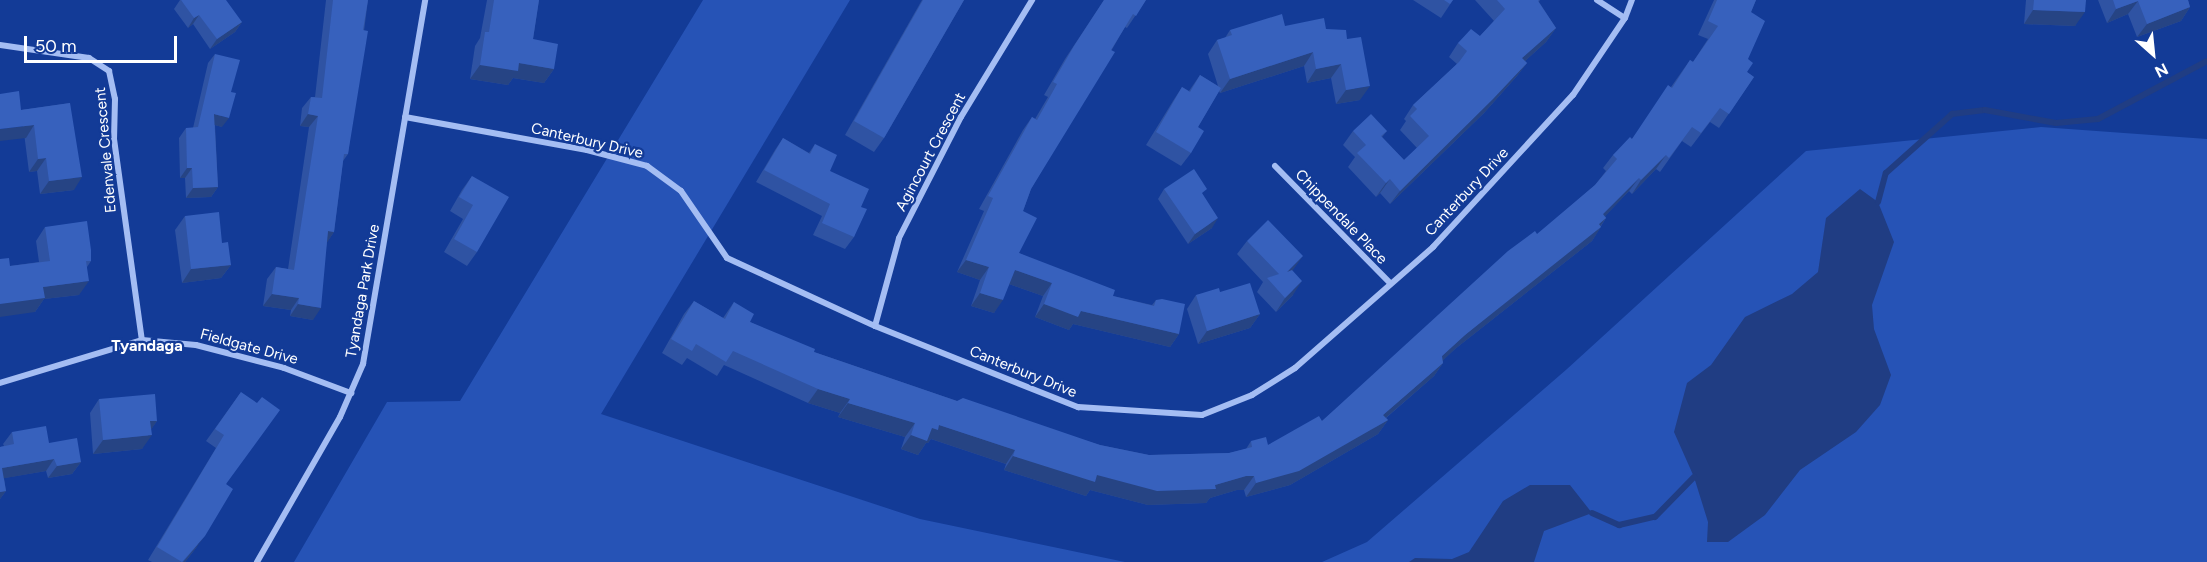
<!DOCTYPE html>
<html>
<head>
<meta charset="utf-8">
<style>
  body { margin:0 }
  #map { position:relative; width:2207px; height:562px; overflow:hidden; background:#133b97; font-family:Figtree,sans-serif }
  div>[style] { position:absolute }
  .green>* { inset:0; background:#2653b6 }
  .water>* { inset:0; background:#203d83 }
  .stream>* { height:6px; margin:-3px; padding:0 3px; transform-origin:3px; border-radius:3px; background:#203d83 }
  .street>* { height:6px; margin:-3px; padding:0 3px; transform-origin:3px; border-radius:3px; background:#a4bdf3 }
  .wall>* { inset:0; background:#2f53a3 }
  .shaded-wall>* { inset:0; background:#264484 }
  .building>* { inset:0; background:#3761bd }
  span { translate:-50% -50%; white-space:nowrap; text-align:center; line-height:1.15; -webkit-text-stroke:4.5px #133b97; paint-order:stroke }
  .street-label { font-size:15px; color:#fff }
  .neighbourhood-label { font-size:16px; color:#fff; font-weight:700 }
  .north { position:absolute; left:2123px; top:24px; width:60px; height:60px; -webkit-text-stroke:4px #133b97; paint-order:stroke; rotate:153deg; font-size:16px; font-weight:700; line-height:24px; text-align:center; color:#fff }
  .north::after { content:''; display:block; margin:auto; width:21px; height:27px; background:#fff; clip-path:polygon(50% 0,100% 100%,50% 72%,0 100%) }
  .scale { position:absolute; left:24px; top:36px; width:153px; height:27px; box-sizing:border-box; border:3px solid #fff; border-top:0; padding-left:8px; font-size:18px; line-height:21px; white-space:nowrap; color:#fff; -webkit-text-stroke:4px #133b97; paint-order:stroke }
</style>
</head>
<body>
<div id="map">
  <div class="green">
    <i style="clip-path:polygon(703px 0,850px 0,601px 414px,920px 519px,1125px 562px,294px 562px,387px 402px,460px 401px)"></i>
    <i style="clip-path:polygon(2041px 127px,2207px 139px,2207px 562px,1322px 562px,1367px 542px,1567px 369px,1806px 151px)"></i>
  </div>
  <div class="water">
    <i style="clip-path:polygon(1860px 189px,1878px 202px,1894px 242px,1872px 305px,1874px 329px,1891px 375px,1880px 405px,1856px 432px,1800px 470px,1765px 515px,1728px 542px,1707px 542px,1708px 522px,1694px 477px,1674px 432px,1687px 383px,1711px 365px,1745px 317px,1792px 294px,1818px 272px,1826px 218px)"></i>
    <i style="clip-path:polygon(1530px 485px,1570px 485px,1592px 513px,1544px 531px,1534px 562px,1409px 562px,1415px 558px,1452px 559px,1469px 552px,1503px 501px)"></i>
  </div>
  <div class="stream">
    <i style="left:1878px;top:202px;width:30px;rotate:-75deg"></i>
    <i style="left:1886px;top:173px;width:89px;rotate:-41.8deg"></i>
    <i style="left:1952px;top:114px;width:33px;rotate:-7deg"></i>
    <i style="left:1985px;top:110px;width:72px;rotate:10.4deg"></i>
    <i style="left:2056px;top:123px;width:42px;rotate:-5.4deg"></i>
    <i style="left:2098px;top:119px;width:123px;rotate:-28deg"></i>
    <i style="left:1592px;top:513px;width:30px;rotate:24deg"></i>
    <i style="left:1619px;top:525px;width:37px;rotate:-13deg"></i>
    <i style="left:1655px;top:517px;width:56px;rotate:-45.7deg"></i>
  </div>
  <div class="street">
    <i style="left:1597px;top:0;width:33px;rotate:33deg"></i>
    <i style="left:0;top:45px;width:90px;rotate:8.3deg"></i>
    <i style="left:89px;top:58px;width:24px;rotate:33deg"></i>
    <i style="left:109px;top:71px;width:29px;rotate:78deg"></i>
    <i style="left:115px;top:99px;width:40px;rotate:91.4deg"></i>
    <i style="left:114px;top:139px;width:203px;rotate:82.1deg"></i>
    <i style="left:405px;top:117px;width:185px;rotate:10.3deg"></i>
    <i style="left:587px;top:150px;width:62px;rotate:14.9deg"></i>
    <i style="left:647px;top:166px;width:42px;rotate:36.3deg"></i>
    <i style="left:681px;top:191px;width:81px;rotate:55.5deg"></i>
    <i style="left:727px;top:258px;width:163px;rotate:24.7deg"></i>
    <i style="left:875px;top:326px;width:219px;rotate:21.8deg"></i>
    <i style="left:1078px;top:407px;width:124px;rotate:3.7deg"></i>
    <i style="left:1202px;top:415px;width:54px;rotate:-21.8deg"></i>
    <i style="left:1252px;top:395px;width:51px;rotate:-32.1deg"></i>
    <i style="left:1295px;top:368px;width:184px;rotate:-41.2deg"></i>
    <i style="left:1433px;top:247px;width:207px;rotate:-47.4deg"></i>
    <i style="left:1573px;top:95px;width:93px;rotate:-56deg"></i>
    <i style="left:1625px;top:18px;width:19px;rotate:-69deg"></i>
    <i style="left:1275px;top:166px;width:165px;rotate:45.5deg"></i>
    <i style="left:875px;top:326px;width:91px;rotate:-74.7deg"></i>
    <i style="left:899px;top:238px;width:136px;rotate:-62.9deg"></i>
    <i style="left:961px;top:117px;width:137px;rotate:-58.7deg"></i>
    <i style="left:0;top:383px;width:148px;rotate:-16.8deg"></i>
    <i style="left:142px;top:340px;width:54px;rotate:5.3deg"></i>
    <i style="left:196px;top:345px;width:91px;rotate:14.6deg"></i>
    <i style="left:284px;top:368px;width:72px;rotate:20.5deg"></i>
    <i style="left:257px;top:562px;width:167px;rotate:-60.2deg"></i>
    <i style="left:340px;top:417px;width:58px;rotate:-66.5deg"></i>
    <i style="left:363px;top:364px;width:369px;rotate:-80.3deg"></i>
  </div>
  <div class="wall">
    <i style="clip-path:polygon(180px 0,181px 0,242px 22px,235px 32px,210px 49px,193px 24px,188px 28px,174px 9px)"></i>
    <i style="clip-path:polygon(326px 0,368px 0,348px 154px,343px 161px,334px 232px,327px 242px,313px 320px,290px 316px,291px 310px,263px 306px,267px 279px,276px 267px,288px 269px,309px 127px,300px 126px,302px 108px,311px 97px,315px 97px)"></i>
    <i style="clip-path:polygon(487px 0,539px 0,533px 39px,554px 69px,544px 83px,513px 78px,508px 85px,470px 79px,475px 46px,480px 38px)"></i>
    <i style="clip-path:polygon(922px 0,964px 0,884px 138px,874px 152px,845px 135px)"></i>
    <i style="clip-path:polygon(1104px 0,1146px 0,1127px 28px,1125px 27px,1031px 189px,1023px 211px,1019px 253px,1113px 296px,1152px 305px,1156px 300px,1179px 334px,1170px 347px,1073px 324px,1069px 330px,1035px 317px,1043px 296px,1009px 284px,994px 313px,971px 306px,980px 280px,957px 272px,984px 211px,979px 209px,1023px 130px,1032px 117px,1035px 119px,1048px 97px,1044px 95px,1065px 59px)"></i>
    <i style="clip-path:polygon(1413px 0,1453px 0,1441px 18px)"></i>
    <i style="clip-path:polygon(1475px 0,1540px 0,1539px 2px,1556px 28px,1546px 42px,1525px 61px,1527px 63px,1517px 76px,1484px 113px,1390px 204px,1380px 193px,1376px 197px,1348px 167px,1355px 157px,1343px 145px,1353px 131px,1387px 131px,1382px 137px,1404px 160px,1417px 148px,1400px 130px,1406px 121px,1404px 119px,1413px 105px,1457px 64px,1449px 57px,1458px 43px,1480px 36px,1494px 21px)"></i>
    <i style="clip-path:polygon(1714px 0,1756px 0,1751px 12px,1747px 72px,1754px 77px,1719px 128px,1710px 122px,1691px 147px,1682px 141px,1660px 172px,1656px 169px,1632px 194px,1629px 191px,1605px 216px,1606px 218px,1592px 241px,1455px 349px,1443px 360px,1443px 363px,1434px 376px,1386px 418px,1388px 420px,1378px 434px,1290px 485px,1246px 497px,1244px 490px,1237px 490px,1210px 498px,1206px 503px,1148px 505px,1090px 490px,1086px 496px,1004px 470px,1006px 464px,931px 439px,928px 443px,926px 443px,918px 455px,901px 449px,905px 437px,838px 417px,840px 413px,808px 403px,724px 365px,717px 376px,687px 358px,682px 365px,662px 353px,684px 314px,694px 301px,723px 318px,734px 302px,750px 322px,814px 352px,957px 401px,1100px 445px,1149px 455px,1229px 453px,1246px 449px,1251px 441px,1268px 445px,1322px 421px,1595px 185px,1606px 171px,1603px 168px,1613px 155px,1632px 139px,1671px 87px,1690px 60px,1693px 62px,1708px 39px,1698px 35px)"></i>
    <i style="clip-path:polygon(2026px 0,2086px 0,2075px 26px,2024px 24px)"></i>
    <i style="clip-path:polygon(2098px 0,2188px 0,2190px 7px,2181px 21px,2137px 37px,2128px 14px,2107px 23px)"></i>
    <i style="clip-path:polygon(1285px 26px,1326px 29px,1360px 100px,1336px 104px,1331px 78px,1307px 83px,1304px 66px,1220px 93px,1219px 91px,1198px 127px,1191px 153px,1181px 166px,1146px 145px,1173px 101px,1182px 87px,1189px 91px,1200px 75px,1218px 86px,1208px 54px,1217px 40px,1225px 38px,1230px 30px)"></i>
    <i style="clip-path:polygon(215px 54px,222px 127px,215px 125px,218px 187px,211px 197px,186px 198px,185px 178px,180px 178px,179px 138px,186px 128px,193px 128px,208px 63px)"></i>
    <i style="clip-path:polygon(70px 103px,74px 190px,40px 194px,37px 171px,29px 172px,21px 110px)"></i>
    <i style="clip-path:polygon(783px 138px,809px 153px,815px 144px,830px 171px,861px 207px,854px 237px,845px 249px,813px 235px,822px 216px,756px 182px,775px 150px)"></i>
    <i style="clip-path:polygon(472px 176px,477px 252px,467px 266px,444px 252px,463px 219px,450px 211px,462px 190px)"></i>
    <i style="clip-path:polygon(1164px 189px,1203px 195px,1212px 228px,1188px 244px,1158px 199px)"></i>
    <i style="clip-path:polygon(185px 216px,222px 243px,231px 265px,221px 278px,182px 283px,175px 230px)"></i>
    <i style="clip-path:polygon(45px 227px,91px 261px,87px 267px,79px 295px,44px 299px,35px 312px,10px 266px,39px 262px,36px 241px)"></i>
    <i style="clip-path:polygon(1247px 241px,1292px 271px,1293px 295px,1276px 312px,1257px 292px,1263px 282px,1237px 254px)"></i>
    <i style="clip-path:polygon(1220px 292px,1260px 314px,1250px 328px,1198px 344px,1187px 309px,1196px 295px)"></i>
    <i style="clip-path:polygon(241px 392px,226px 485px,196px 548px,185px 562px,152px 562px,148px 560px,216px 448px,206px 441px)"></i>
    <i style="clip-path:polygon(99px 399px,157px 421px,151px 429px,142px 449px,93px 454px,90px 413px)"></i>
    <i style="clip-path:polygon(12px 432px,49px 443px,81px 462px,72px 474px,48px 478px,46px 471px,4px 478px,6px 491px,0 499px,0 447px,4px 446px,3px 444px)"></i>
  </div>
  <div class="shaded-wall">
    <i style="clip-path:polygon(2138px 1px,2128px 14px,2107px 23px,2116px 9px)"></i>
    <i style="clip-path:polygon(2190px 7px,2181px 21px,2137px 37px,2147px 24px)"></i>
    <i style="clip-path:polygon(2033px 10px,2085px 12px,2075px 26px,2024px 24px)"></i>
    <i style="clip-path:polygon(199px 15px,193px 24px,188px 28px,194px 18px)"></i>
    <i style="clip-path:polygon(242px 22px,235px 32px,210px 49px,217px 39px)"></i>
    <i style="clip-path:polygon(1556px 28px,1546px 42px,1513px 72px,1522px 58px)"></i>
    <i style="clip-path:polygon(1313px 52px,1304px 66px,1220px 93px,1230px 79px)"></i>
    <i style="clip-path:polygon(519px 63px,554px 69px,544px 83px,513px 78px,508px 85px,470px 79px,480px 65px)"></i>
    <i style="clip-path:polygon(1527px 63px,1517px 76px,1484px 113px,1390px 204px,1400px 191px)"></i>
    <i style="clip-path:polygon(1341px 64px,1331px 78px,1307px 83px,1316px 69px)"></i>
    <i style="clip-path:polygon(1370px 86px,1360px 100px,1336px 104px,1346px 90px)"></i>
    <i style="clip-path:polygon(214px 114px,229px 118px,222px 127px,207px 123px)"></i>
    <i style="clip-path:polygon(308px 114px,318px 116px,309px 127px,300px 126px)"></i>
    <i style="clip-path:polygon(34px 125px,26px 138px,0 141px,0 129px)"></i>
    <i style="clip-path:polygon(1666px 155px,1656px 169px,1632px 194px,1641px 180px)"></i>
    <i style="clip-path:polygon(46px 158px,37px 171px,29px 172px,38px 159px)"></i>
    <i style="clip-path:polygon(187px 168px,192px 168px,185px 178px,180px 178px)"></i>
    <i style="clip-path:polygon(82px 177px,74px 190px,40px 194px,49px 181px)"></i>
    <i style="clip-path:polygon(1639px 178px,1629px 191px,1594px 228px,1603px 214px)"></i>
    <i style="clip-path:polygon(1390px 179px,1380px 193px,1376px 197px,1386px 183px)"></i>
    <i style="clip-path:polygon(218px 187px,211px 197px,186px 198px,193px 188px)"></i>
    <i style="clip-path:polygon(1218px 218px,1212px 228px,1188px 244px,1195px 234px)"></i>
    <i style="clip-path:polygon(1606px 218px,1597px 231px,1601px 227px,1592px 241px,1455px 349px,1433px 370px,1442px 356px,1465px 335px)"></i>
    <i style="clip-path:polygon(328px 231px,334px 232px,326px 244px)"></i>
    <i style="clip-path:polygon(1303px 256px,1293px 270px,1277px 286px,1287px 272px)"></i>
    <i style="clip-path:polygon(966px 260px,989px 267px,980px 280px,957px 272px)"></i>
    <i style="clip-path:polygon(231px 265px,221px 278px,182px 283px,191px 269px)"></i>
    <i style="clip-path:polygon(1015px 270px,1052px 283px,1043px 296px,1006px 283px)"></i>
    <i style="clip-path:polygon(89px 281px,79px 295px,44px 299px,35px 312px,0 317px,0 304px,43px 287px)"></i>
    <i style="clip-path:polygon(1302px 281px,1293px 295px,1276px 312px,1285px 298px)"></i>
    <i style="clip-path:polygon(980px 293px,1003px 300px,994px 313px,971px 306px)"></i>
    <i style="clip-path:polygon(272px 294px,299px 298px,291px 310px,263px 306px)"></i>
    <i style="clip-path:polygon(298px 304px,321px 308px,313px 320px,290px 316px)"></i>
    <i style="clip-path:polygon(1044px 304px,1081px 311px,1179px 334px,1170px 347px,1073px 324px,1069px 330px,1035px 317px)"></i>
    <i style="clip-path:polygon(1260px 314px,1250px 328px,1198px 344px,1207px 331px)"></i>
    <i style="clip-path:polygon(1443px 363px,1434px 376px,1374px 428px,1388px 420px,1378px 434px,1290px 485px,1246px 497px,1256px 483px,1383px 415px)"></i>
    <i style="clip-path:polygon(818px 389px,850px 399px,840px 413px,808px 403px)"></i>
    <i style="clip-path:polygon(848px 403px,915px 423px,905px 437px,838px 417px)"></i>
    <i style="clip-path:polygon(150px 421px,157px 421px,148px 434px)"></i>
    <i style="clip-path:polygon(939px 425px,1015px 450px,1006px 464px,931px 439px,928px 443px,926px 443px,918px 455px,901px 449px,911px 435px)"></i>
    <i style="clip-path:polygon(152px 435px,142px 449px,93px 454px,103px 440px)"></i>
    <i style="clip-path:polygon(1013px 456px,1097px 475px,1215px 485px,1246px 476px,1254px 476px,1244px 490px,1237px 490px,1210px 498px,1206px 503px,1148px 505px,1090px 490px,1086px 496px,1004px 470px)"></i>
    <i style="clip-path:polygon(54px 459px,46px 471px,0 479px,2px 468px)"></i>
    <i style="clip-path:polygon(81px 462px,72px 474px,48px 478px,57px 466px)"></i>
    <i style="clip-path:polygon(6px 491px,0 499px,0 492px)"></i>
    <i style="clip-path:polygon(205px 536px,196px 548px,185px 562px,183px 562px)"></i>
  </div>
  <div class="building">
    <i style="clip-path:polygon(181px 0,226px 0,242px 22px,217px 39px,199px 15px,194px 18px)"></i>
    <i style="clip-path:polygon(333px 0,368px 0,363px 30px,368px 31px,348px 154px,344px 154px,334px 232px,328px 231px,321px 308px,298px 304px,299px 298px,272px 294px,276px 267px,294px 270px,318px 116px,308px 114px,311px 97px,322px 98px)"></i>
    <i style="clip-path:polygon(494px 0,539px 0,533px 39px,558px 44px,554px 69px,519px 63px,518px 71px,480px 65px,485px 32px,489px 32px)"></i>
    <i style="clip-path:polygon(923px 0,964px 0,884px 138px,854px 121px)"></i>
    <i style="clip-path:polygon(1104px 0,1146px 0,1136px 16px,1133px 14px,1111px 50px,1115px 52px,1031px 189px,1023px 211px,1037px 218px,1019px 253px,1115px 290px,1113px 296px,1154px 306px,1156px 300px,1162px 299px,1185px 304px,1179px 334px,1081px 311px,1078px 317px,1044px 304px,1052px 283px,1015px 270px,1003px 300px,980px 293px,989px 267px,966px 260px,993px 198px,988px 196px,1032px 117px,1037px 120px,1057px 84px,1053px 82px,1074px 46px)"></i>
    <i style="clip-path:polygon(1444px 0,1453px 0,1450px 4px)"></i>
    <i style="clip-path:polygon(1497px 0,1539px 0,1538px 1px,1556px 28px,1522px 58px,1527px 63px,1493px 99px,1400px 191px,1390px 179px,1386px 183px,1357px 153px,1366px 145px,1353px 131px,1371px 114px,1387px 131px,1381px 136px,1404px 160px,1429px 136px,1410px 116px,1417px 109px,1413px 105px,1459px 62px,1467px 51px,1458px 43px,1471px 29px,1480px 36px,1505px 9px)"></i>
    <i style="clip-path:polygon(1717px 0,1756px 0,1751px 12px,1765px 21px,1748px 59px,1753px 63px,1747px 72px,1754px 77px,1729px 114px,1720px 108px,1701px 133px,1692px 127px,1669px 158px,1666px 155px,1641px 180px,1639px 178px,1603px 214px,1606px 218px,1599px 224px,1601px 227px,1465px 335px,1442px 356px,1443px 363px,1383px 415px,1388px 420px,1299px 471px,1256px 483px,1254px 476px,1246px 476px,1215px 485px,1216px 489px,1157px 491px,1097px 475px,1095px 482px,1013px 456px,1015px 450px,939px 425px,938px 430px,932px 428px,927px 441px,911px 435px,915px 423px,848px 403px,850px 399px,818px 389px,733px 351px,726px 362px,696px 344px,692px 351px,671px 339px,694px 301px,725px 319px,734px 302px,754px 314px,750px 322px,815px 349px,814px 352px,957px 401px,963px 398px,1100px 445px,1149px 455px,1229px 453px,1252px 447px,1251px 441px,1266px 437px,1268px 445px,1319px 416px,1322px 421px,1508px 251px,1535px 231px,1537px 234px,1595px 185px,1617px 159px,1613px 155px,1630px 137px,1632px 139px,1668px 85px,1672px 88px,1690px 60px,1693px 62px,1718px 26px,1708px 21px)"></i>
    <i style="clip-path:polygon(2034px 0,2086px 0,2085px 12px,2033px 10px)"></i>
    <i style="clip-path:polygon(2113px 0,2188px 0,2190px 7px,2147px 24px,2138px 1px,2116px 9px)"></i>
    <i style="clip-path:polygon(1282px 14px,1285px 26px,1324px 18px,1326px 29px,1346px 30px,1347px 39px,1361px 37px,1370px 86px,1346px 90px,1341px 64px,1316px 69px,1313px 52px,1230px 79px,1217px 40px,1232px 35px,1230px 30px)"></i>
    <i style="clip-path:polygon(215px 54px,240px 60px,231px 92px,236px 93px,229px 118px,214px 114px,218px 187px,193px 188px,192px 168px,187px 168px,186px 128px,198px 127px)"></i>
    <i style="clip-path:polygon(1200px 75px,1221px 88px,1198px 127px,1204px 131px,1191px 153px,1156px 132px,1182px 87px,1190px 92px)"></i>
    <i style="clip-path:polygon(19px 91px,21px 110px,70px 103px,82px 177px,49px 181px,46px 158px,38px 159px,34px 125px,0 129px,0 94px)"></i>
    <i style="clip-path:polygon(783px 138px,810px 154px,815px 144px,837px 155px,830px 171px,869px 189px,861px 207px,867px 209px,854px 237px,822px 223px,830px 204px,764px 170px)"></i>
    <i style="clip-path:polygon(1194px 169px,1207px 189px,1202px 193px,1218px 218px,1195px 234px,1164px 189px)"></i>
    <i style="clip-path:polygon(472px 176px,509px 197px,477px 252px,454px 239px,473px 205px,459px 197px)"></i>
    <i style="clip-path:polygon(219px 212px,222px 243px,228px 242px,231px 265px,191px 269px,185px 216px)"></i>
    <i style="clip-path:polygon(1268px 220px,1303px 256px,1287px 272px,1292px 270px,1302px 281px,1285px 298px,1267px 278px,1279px 274px,1247px 241px)"></i>
    <i style="clip-path:polygon(87px 221px,91px 250px,91px 261px,86px 261px,89px 281px,43px 287px,45px 298px,0 304px,0 259px,9px 258px,10px 266px,50px 261px,45px 227px)"></i>
    <i style="clip-path:polygon(1250px 283px,1260px 314px,1207px 331px,1196px 295px,1219px 288px,1220px 292px)"></i>
    <i style="clip-path:polygon(241px 392px,257px 403px,262px 397px,280px 410px,226px 484px,233px 489px,205px 536px,182px 562px,157px 547px,224px 435px,215px 429px)"></i>
    <i style="clip-path:polygon(155px 394px,157px 421px,150px 421px,152px 435px,103px 440px,99px 399px)"></i>
    <i style="clip-path:polygon(46px 426px,49px 443px,77px 438px,81px 462px,57px 466px,54px 459px,2px 468px,6px 491px,0 492px,0 447px,14px 444px,12px 432px)"></i>
  </div>
  <div class="street-label">
    <span style="left:587px;top:141px;rotate:13deg">Canterbury Drive</span>
    <span style="left:106px;top:150px;rotate:-95deg">Edenvale Crescent</span>
    <span style="left:931px;top:152px;rotate:-62deg">Agincourt Crescent</span>
    <span style="left:1467px;top:192px;rotate:-47deg">Canterbury Drive</span>
    <span style="left:1341px;top:217px;rotate:46deg">Chippendale Place</span>
    <span style="left:363px;top:291px;rotate:-80deg">Tyandaga Park Drive</span>
    <span style="left:249px;top:347px;rotate:15deg">Fieldgate Drive</span>
    <span style="left:1023px;top:372px;rotate:22deg">Canterbury Drive</span>
  </div>
  <div class="neighbourhood-label">
    <span style="left:147px;top:346px">Tyandaga</span>
  </div>
  <div class="north">N</div>
  <div class="scale">50 m</div>
</div>
</body>
</html>
